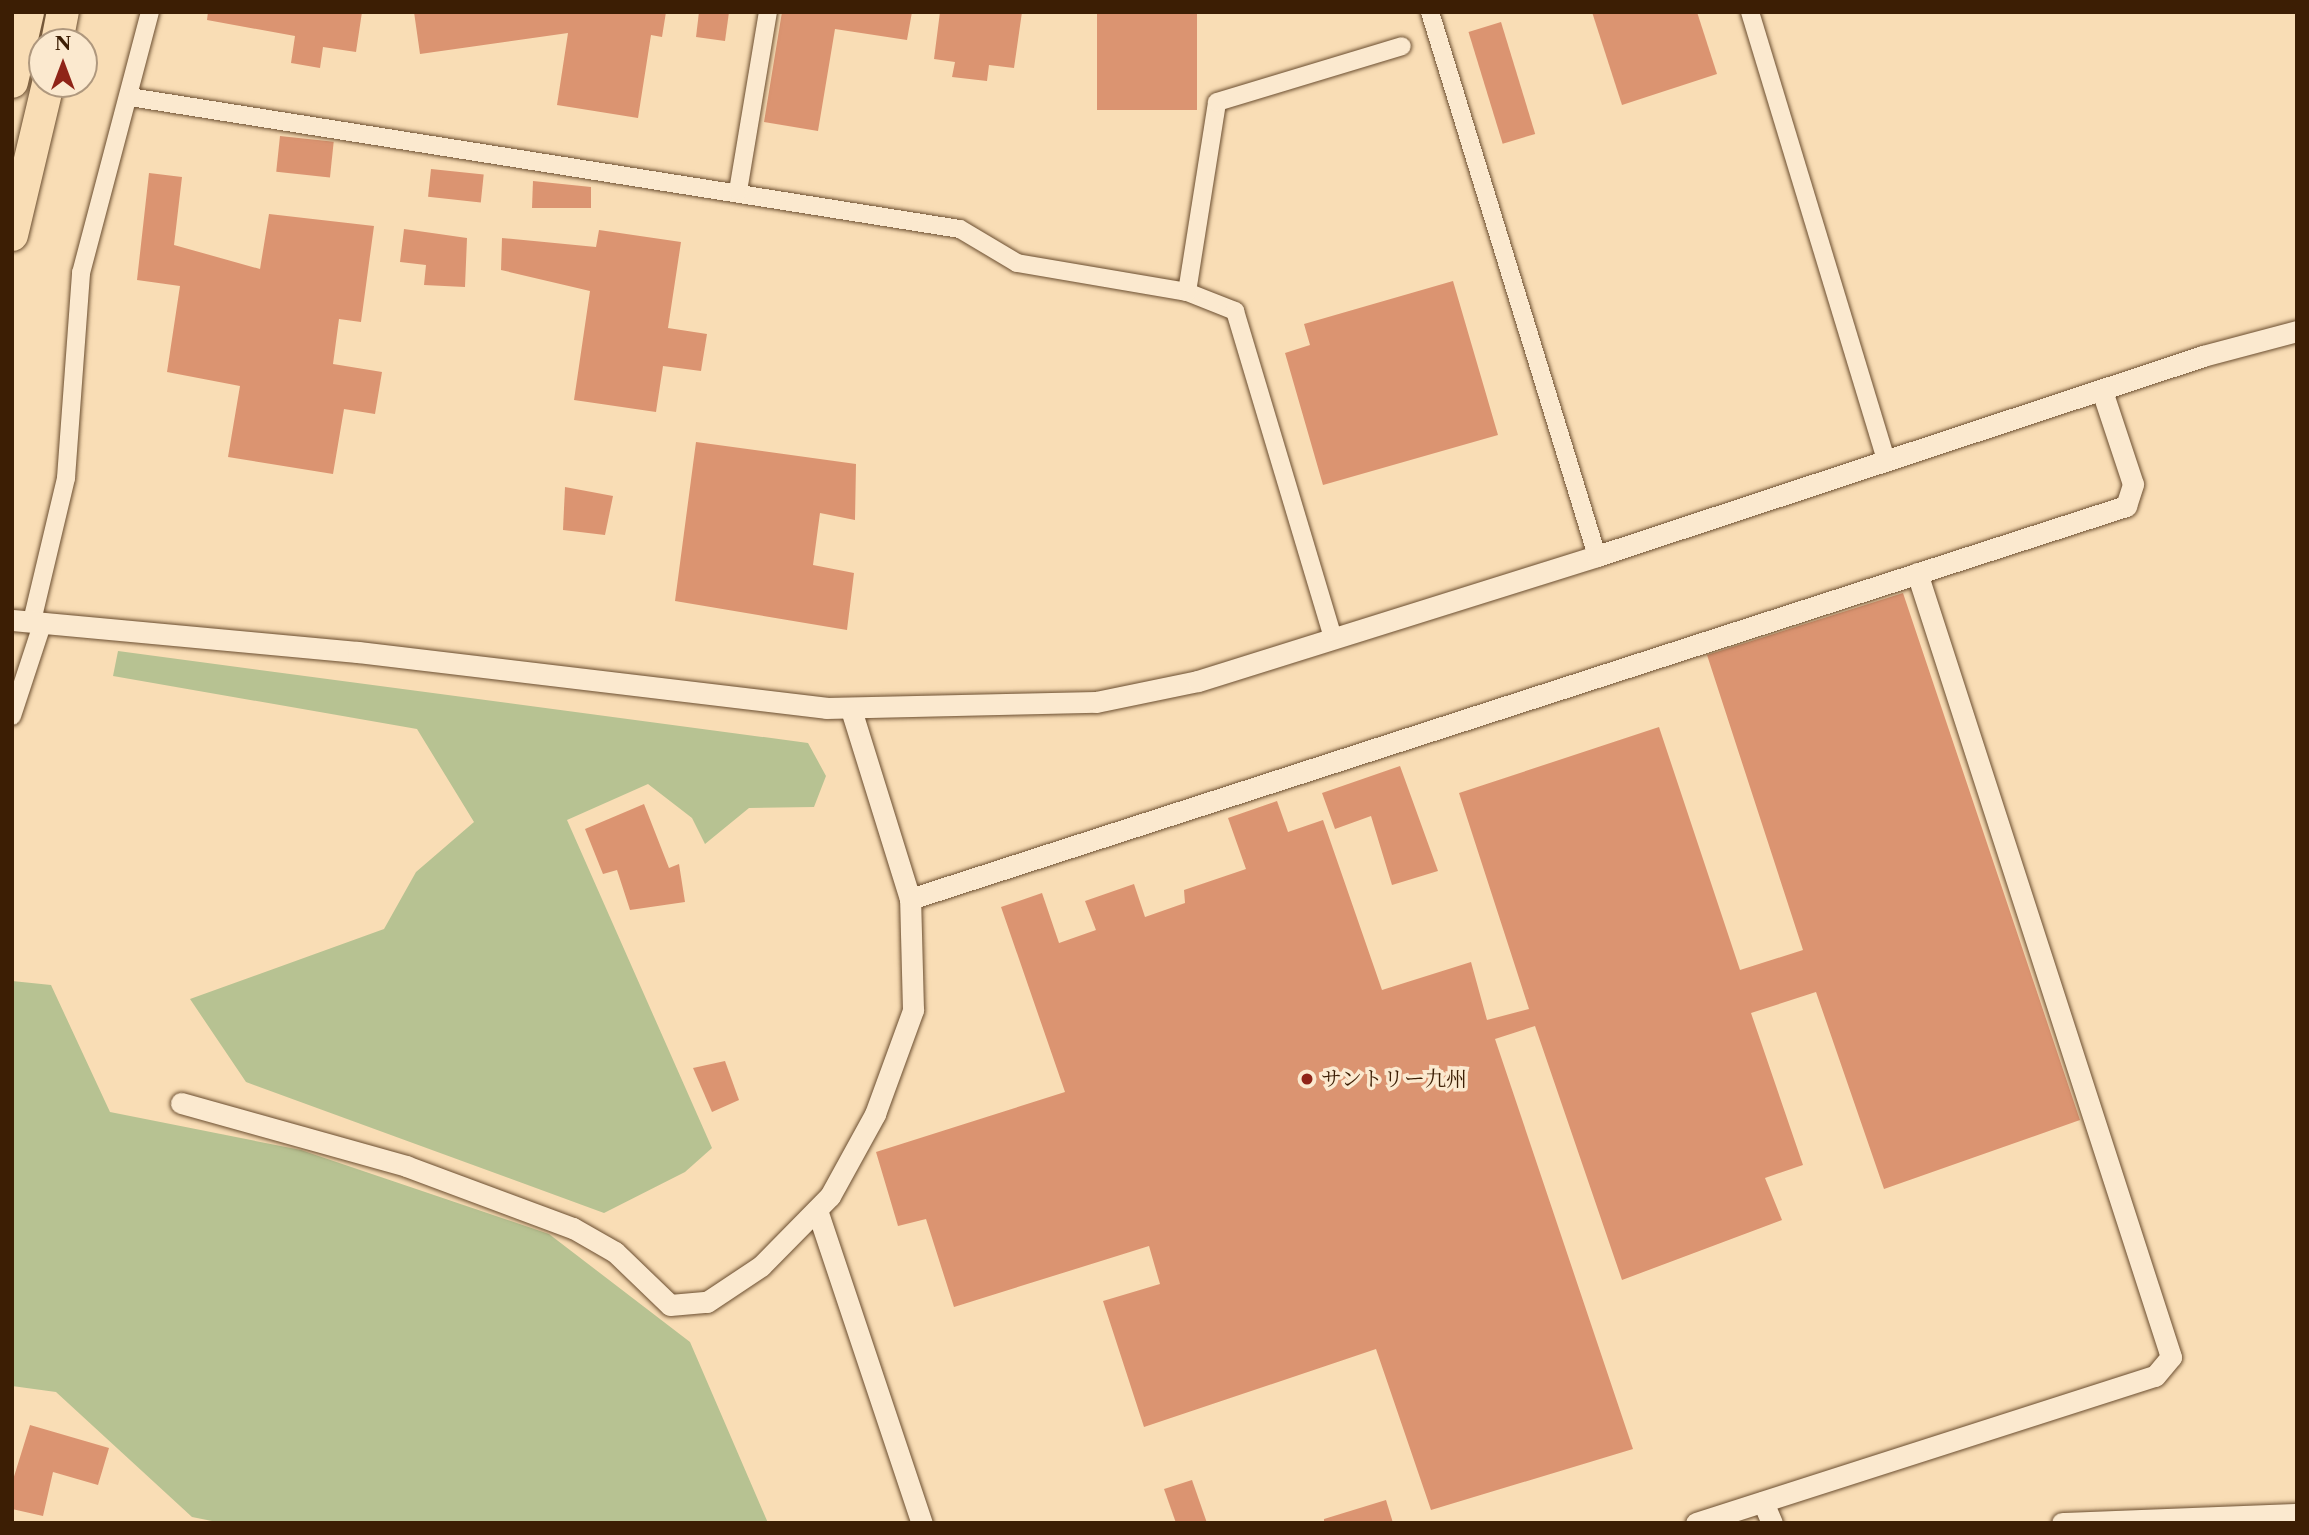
<!DOCTYPE html>
<html>
<head>
<meta charset="utf-8">
<style>
  body { margin:0 }
  #map { position:relative; width:2309px; height:1535px; overflow:hidden; background:#f9ddb5; font-family:"Libre Caslon Text","Noto Serif JP",serif }
  div>[style] { position:absolute }
  .green>* { inset:0; background:#b7c292 }
  .building>* { inset:0; background:#db9471; transform-origin:0 0 }
  .roads { filter:drop-shadow(0 0 2px #6b4e30) drop-shadow(0 0 2px #6b4e30) }
  .minor>* { height:18px; margin:-9px; padding:0 9px; transform-origin:9px; border-radius:9px; background:#fbe9cf }
  .tertiary>* { height:21px; margin:-10.5px; padding:0 10.5px; transform-origin:10.5px; border-radius:10.5px; background:#fbe9cf }
  .motorway>* { height:32px; margin:-16px; padding:0 16px; transform-origin:16px; border-radius:16px; background:#f9ddb5 }
  .dots>* { width:19px; height:19px; translate:-50% -50%; box-sizing:border-box; border:4px solid #fbe9cf; border-radius:50% }
  span { translate:-50% -50%; white-space:nowrap; text-align:center; line-height:1.15; -webkit-text-stroke:7px #fbe9cf; paint-order:stroke }
  .poi-label { font-size:21px; color:#3c1e04 }
  .left { translate:0 -50%; text-align:left }
  .frame { position:absolute; inset:0; border:14px solid #3c1e04; pointer-events:none }
  .north { position:absolute; left:28px; top:28px; width:70px; height:70px; box-sizing:border-box; background:#fbe9cf; border:2px solid #af987e; border-radius:50%; rotate:0deg; font-size:19px; font-weight:700; line-height:28px; text-align:center; color:#3c1e04 }
  .north::after { content:''; display:block; margin:auto; width:24px; height:32px; background:#8f2418; clip-path:polygon(50% 0,100% 100%,50% 72%,0 100%) }
</style>
</head>
<body>
<div id="map">
  <div class="green">
    <i style="clip-path:polygon(118px 651px,808px 743px,826px 776px,814px 807px,749px 808px,705px 844px,692px 818px,648px 784px,567px 820px,712px 1148px,685px 1172px,604px 1213px,246px 1082px,190px 999px,384px 929px,416px 872px,474px 822px,417px 729px,113px 676px)"></i>
    <i style="clip-path:polygon(12px 981px,51px 985px,110px 1112px,301px 1150px,549px 1234px,690px 1342px,768px 1523px,222px 1523px,192px 1517px,56px 1392px,12px 1386px)"></i>
  </div>
  <div class="building">
    <i style="clip-path:polygon(208px 12px,362px 12px,356px 52px,323px 47px,320px 68px,291px 63px,295px 36px,207px 20px)"></i>
    <i style="clip-path:polygon(414px 12px,666px 12px,662px 37px,651px 35px,638px 118px,557px 105px,568px 33px,420px 54px)"></i>
    <i style="clip-path:polygon(699px 12px,729px 12px,725px 41px,696px 37px)"></i>
    <i style="clip-path:polygon(782px 12px,912px 12px,907px 40px,835px 29px,818px 131px,764px 122px)"></i>
    <i style="clip-path:polygon(940px 12px,1022px 12px,1014px 68px,989px 65px,987px 81px,952px 77px,955px 62px,934px 59px)"></i>
    <i style="left:1097px;top:12px;width:100px;height:98px"></i>
    <i style="clip-path:polygon(1592px 12px,1697px 12px,1717px 74px,1622px 105px)"></i>
    <i style="left:1501px;top:22px;width:117px;height:34px;rotate:73deg"></i>
    <i style="left:280px;top:136px;width:54px;height:36px;rotate:6deg"></i>
    <i style="left:431px;top:169px;width:53px;height:28px;rotate:6deg"></i>
    <i style="clip-path:polygon(149px 173px,182px 177px,174px 245px,260px 269px,269px 214px,374px 226px,361px 322px,339px 319px,333px 364px,382px 372px,375px 414px,344px 409px,333px 474px,228px 457px,240px 386px,167px 372px,180px 286px,137px 280px)"></i>
    <i style="clip-path:polygon(533px 181px,591px 187px,591px 208px,532px 208px)"></i>
    <i style="clip-path:polygon(404px 229px,467px 238px,465px 287px,424px 285px,426px 265px,400px 262px)"></i>
    <i style="clip-path:polygon(599px 230px,681px 242px,668px 328px,707px 334px,701px 371px,663px 366px,656px 412px,574px 400px,590px 291px,501px 270px,502px 238px,596px 247px)"></i>
    <i style="clip-path:polygon(1453px 281px,1498px 435px,1323px 485px,1285px 353px,1310px 345px,1304px 324px)"></i>
    <i style="clip-path:polygon(696px 442px,856px 464px,855px 520px,820px 513px,813px 565px,854px 573px,847px 630px,675px 601px)"></i>
    <i style="clip-path:polygon(565px 487px,613px 496px,605px 535px,563px 530px)"></i>
    <i style="clip-path:polygon(1903px 593px,2080px 1120px,1884px 1189px,1816px 992px,1751px 1013px,1803px 1165px,1765px 1178px,1782px 1220px,1622px 1280px,1535px 1026px,1495px 1039px,1633px 1449px,1431px 1510px,1376px 1349px,1144px 1427px,1103px 1301px,1160px 1284px,1149px 1246px,954px 1307px,926px 1219px,898px 1226px,876px 1152px,1065px 1092px,1001px 907px,1042px 893px,1059px 943px,1096px 930px,1085px 901px,1134px 884px,1145px 917px,1185px 903px,1184px 890px,1246px 869px,1228px 818px,1277px 801px,1288px 832px,1323px 820px,1382px 990px,1471px 962px,1487px 1020px,1529px 1009px,1459px 793px,1659px 727px,1740px 970px,1803px 950px,1707px 655px)"></i>
    <i style="clip-path:polygon(1400px 766px,1438px 871px,1392px 885px,1371px 816px,1335px 829px,1322px 793px)"></i>
    <i style="clip-path:polygon(644px 804px,669px 868px,679px 864px,685px 902px,630px 910px,617px 870px,603px 874px,585px 829px)"></i>
    <i style="clip-path:polygon(725px 1061px,739px 1100px,712px 1112px,693px 1068px)"></i>
    <i style="clip-path:polygon(30px 1425px,109px 1448px,98px 1485px,53px 1472px,43px 1516px,12px 1509px,12px 1483px)"></i>
    <i style="clip-path:polygon(1192px 1480px,1207px 1523px,1176px 1523px,1164px 1489px)"></i>
    <i style="clip-path:polygon(1386px 1500px,1393px 1523px,1324px 1523px,1324px 1519px)"></i>
  </div>
  <div class="roads">
    <div class="minor">
      <i style="left:1430px;top:12px;width:569px;rotate:72.93deg"></i>
      <i style="left:1750px;top:12px;width:469px;rotate:73.1deg"></i>
      <i style="left:130px;top:97px;width:840px;rotate:9.04deg"></i>
      <i style="left:960px;top:229px;width:66px;rotate:30.8deg"></i>
      <i style="left:1017px;top:263px;width:172px;rotate:9.7deg"></i>
      <i style="left:1187px;top:292px;width:52px;rotate:21.6deg"></i>
      <i style="left:1235px;top:311px;width:341px;rotate:73.3deg"></i>
      <i style="left:738px;top:191px;width:181px;rotate:-80.5deg"></i>
      <i style="left:1187px;top:292px;width:192px;rotate:-81deg"></i>
      <i style="left:1217px;top:102px;width:193px;rotate:-16.8deg"></i>
      <i style="left:32px;top:621px;width:147px;rotate:-76.6deg"></i>
      <i style="left:66px;top:478px;width:206px;rotate:-85.8deg"></i>
      <i style="left:81px;top:273px;width:270px;rotate:-75.2deg"></i>
      <i style="left:12px;top:716px;width:96px;rotate:-71.8deg"></i>
    </div>
    <div class="tertiary">
      <i style="left:12px;top:620px;width:347px;rotate:5.3deg"></i>
      <i style="left:358px;top:652px;width:471px;rotate:6.8deg"></i>
      <i style="left:826px;top:708px;width:270px;rotate:-1.3deg"></i>
      <i style="left:1096px;top:702px;width:104px;rotate:-11.6deg"></i>
      <i style="left:1198px;top:681px;width:418px;rotate:-17.4deg"></i>
      <i style="left:1597px;top:556px;width:638px;rotate:-18.26deg"></i>
      <i style="left:2203px;top:356px;width:97px;rotate:-14.9deg"></i>
      <i style="left:910px;top:899px;width:1278px;rotate:-17.91deg"></i>
      <i style="left:2126px;top:506px;width:23px;rotate:-72deg"></i>
      <i style="left:2133px;top:484px;width:98px;rotate:-108.4deg"></i>
      <i style="left:181px;top:1103px;width:234px;rotate:15.6deg"></i>
      <i style="left:406px;top:1166px;width:178px;rotate:20.4deg"></i>
      <i style="left:573px;top:1228px;width:48px;rotate:29.7deg"></i>
      <i style="left:615px;top:1252px;width:76px;rotate:43.9deg"></i>
      <i style="left:670px;top:1305px;width:37px;rotate:-5deg"></i>
      <i style="left:707px;top:1302px;width:65px;rotate:-33.7deg"></i>
      <i style="left:761px;top:1266px;width:98px;rotate:-45.4deg"></i>
      <i style="left:830px;top:1196px;width:94px;rotate:-61.2deg"></i>
      <i style="left:875px;top:1114px;width:111px;rotate:-69.9deg"></i>
      <i style="left:913px;top:1010px;width:111px;rotate:-91.5deg"></i>
      <i style="left:910px;top:899px;width:198px;rotate:-107.3deg"></i>
      <i style="left:817px;top:1210px;width:330px;rotate:71.5deg"></i>
      <i style="left:1763px;top:1502px;width:23px;rotate:67deg"></i>
      <i style="left:1696px;top:1523px;width:482px;rotate:-17.8deg"></i>
      <i style="left:2155px;top:1376px;width:25px;rotate:-50deg"></i>
      <i style="left:2171px;top:1357px;width:824px;rotate:-107.95deg"></i>
      <i style="left:2062px;top:1523px;width:235px;rotate:-2.2deg"></i>
    </div>
    <div class="motorway">
      <i style="left:57px;top:42px;width:31px;rotate:-79deg"></i>
      <i style="left:12px;top:82px;width:72px;rotate:-77.1deg"></i>
      <i style="left:12px;top:235px;width:155px;rotate:-76.6deg"></i>
    </div>
  </div>
  <div class="dots">
    <i style="left:1307px;top:1079px;background:#8f2418"></i>
  </div>
  <div class="poi-label">
    <span class="left" style="left:1321px;top:1079px">サントリー九州</span>
  </div>
  <div class="frame"></div>
  <div class="north">N</div>
</div>
</body>
</html>
